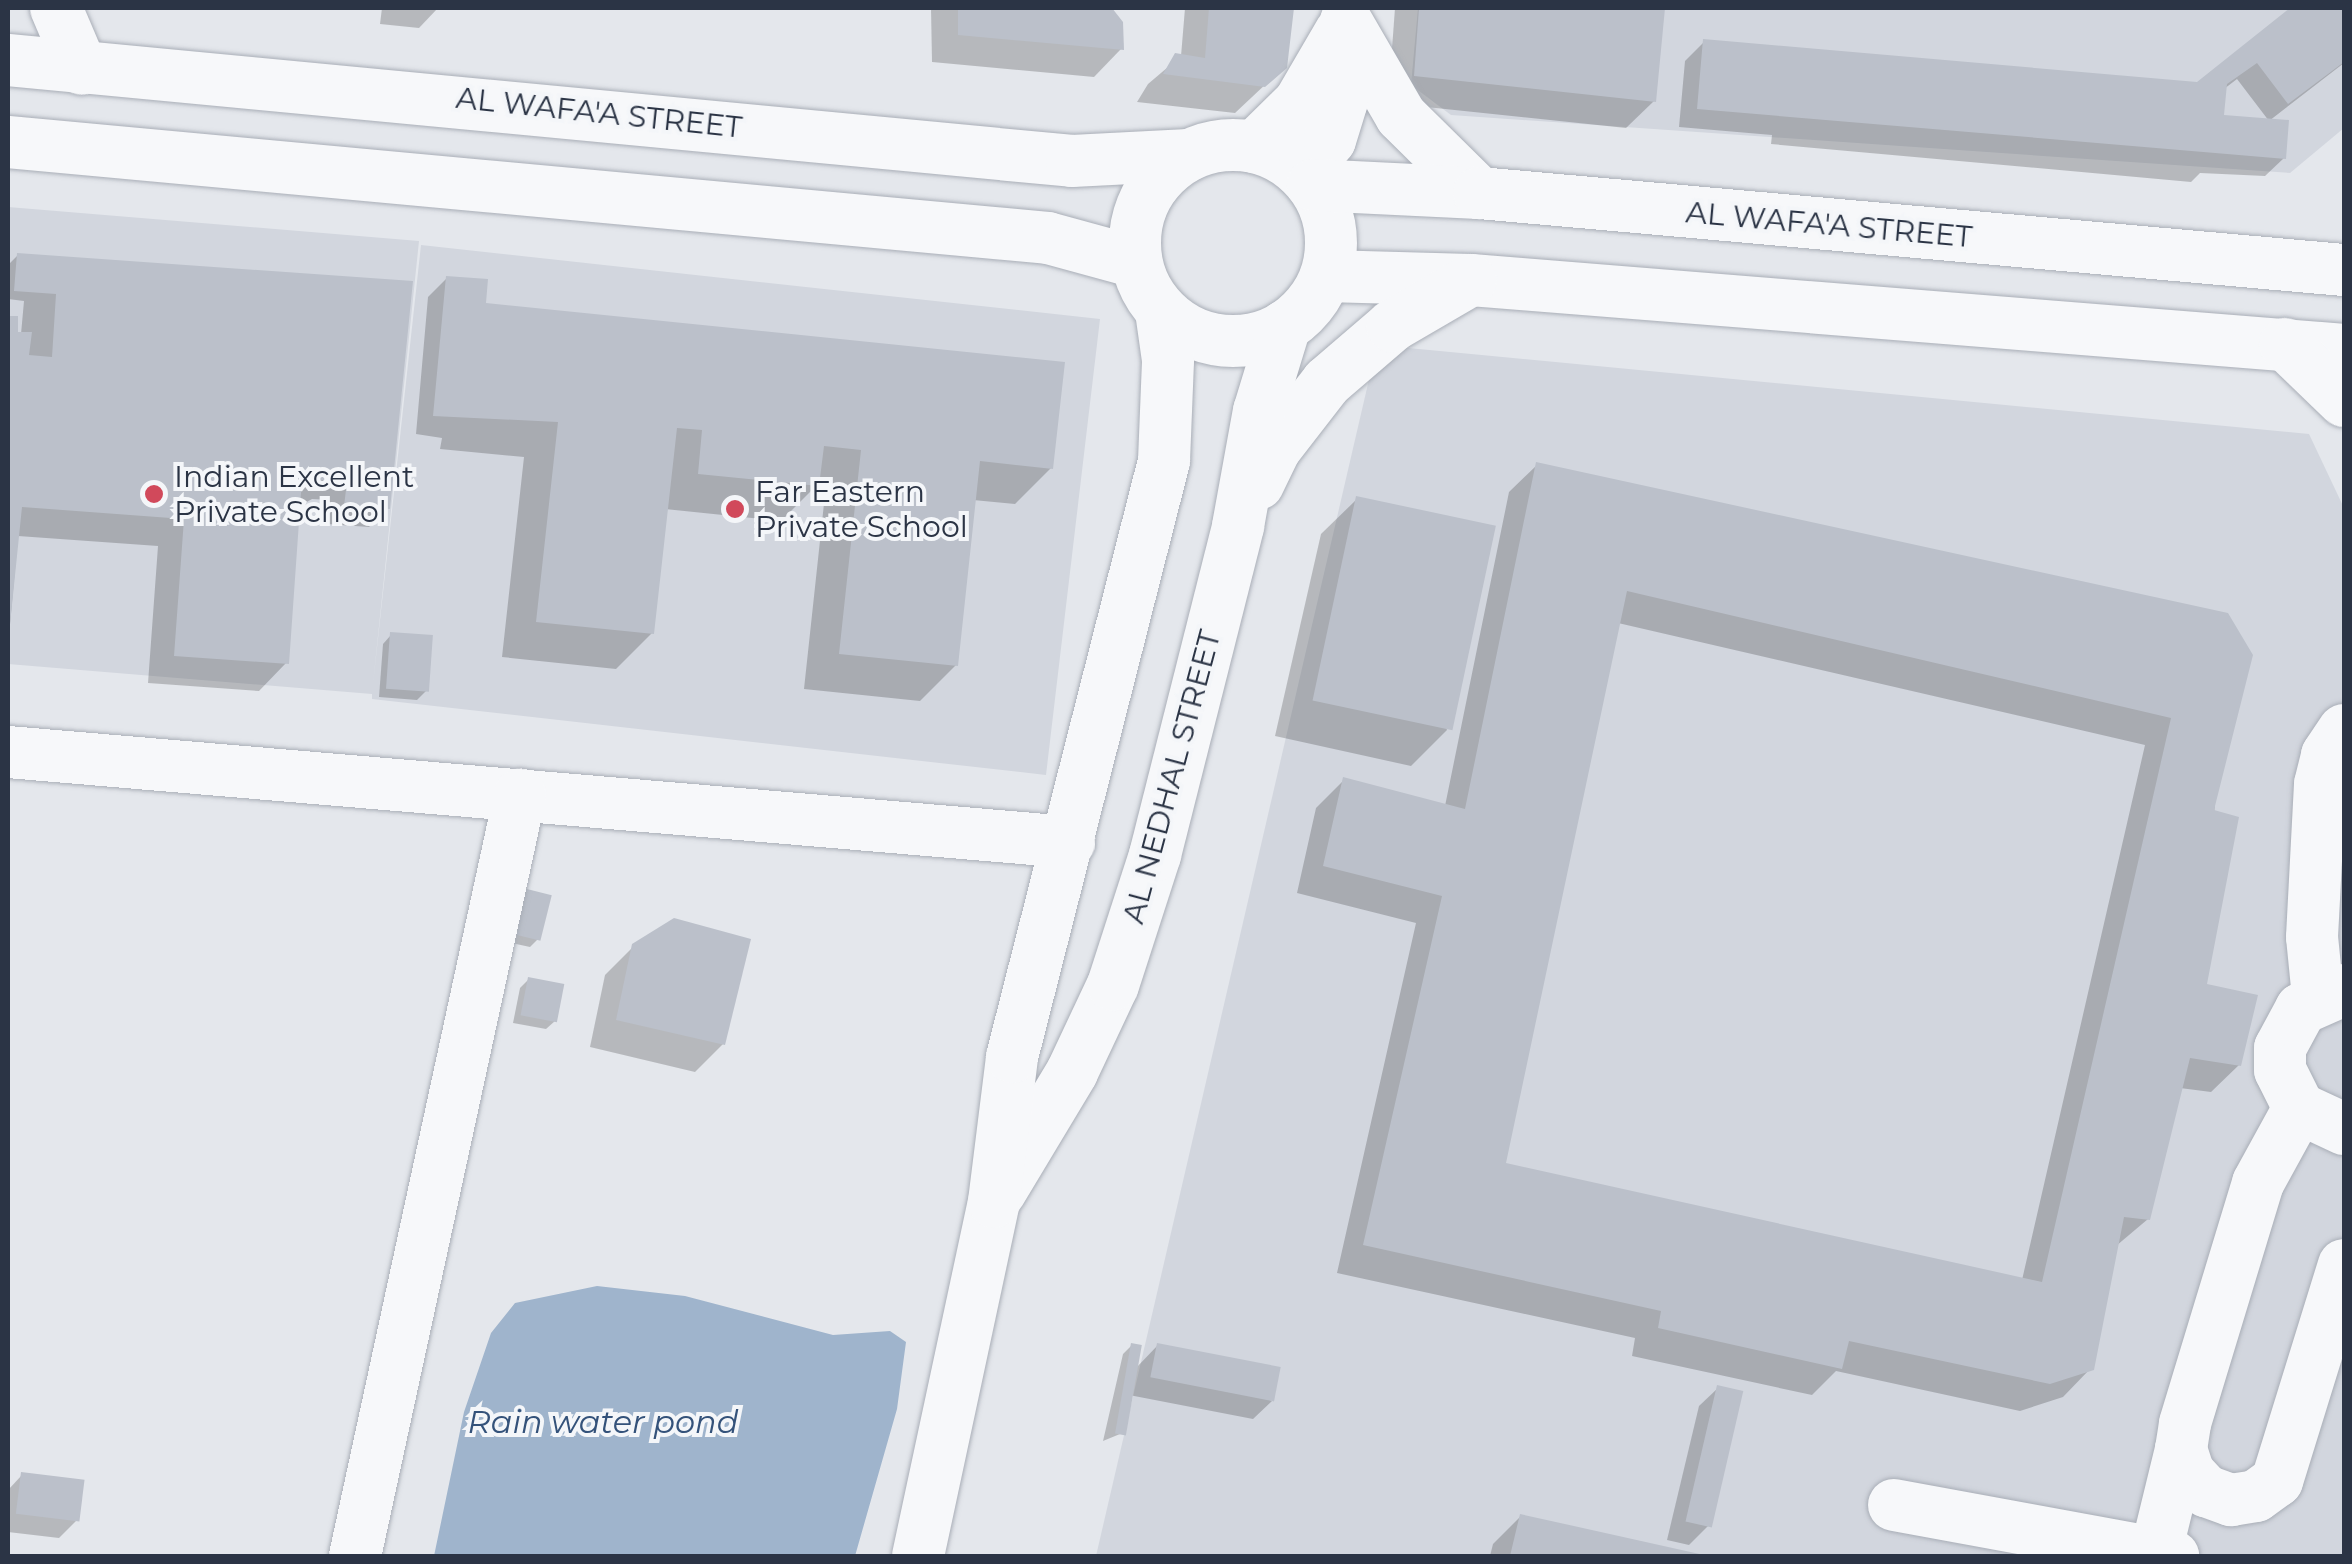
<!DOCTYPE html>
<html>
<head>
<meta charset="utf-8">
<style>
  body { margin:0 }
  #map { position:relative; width:2352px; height:1564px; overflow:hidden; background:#e4e7ec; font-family:Montserrat,sans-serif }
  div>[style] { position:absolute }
  .built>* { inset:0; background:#d2d6de }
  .water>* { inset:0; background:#9fb4cc }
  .shadow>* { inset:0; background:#0003 }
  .building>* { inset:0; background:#bbc0ca; transform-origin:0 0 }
  .roads { filter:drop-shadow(0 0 2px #a9aeb7) drop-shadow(0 0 2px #a9aeb7) }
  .minor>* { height:52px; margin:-26px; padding:0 26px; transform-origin:26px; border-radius:26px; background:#f7f8fa }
  .minor>.ring { margin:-26px; padding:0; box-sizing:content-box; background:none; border:52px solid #f7f8fa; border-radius:50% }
  .dots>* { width:28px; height:28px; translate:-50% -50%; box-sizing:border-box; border:5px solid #f4f6f9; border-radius:50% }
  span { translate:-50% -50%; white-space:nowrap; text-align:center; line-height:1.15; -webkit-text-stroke:8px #f4f6f9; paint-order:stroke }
  .street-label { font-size:30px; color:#2b3445 }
  .poi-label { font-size:30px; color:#2b3445 }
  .left { translate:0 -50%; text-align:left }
  .water-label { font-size:32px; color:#34527a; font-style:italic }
  .frame { position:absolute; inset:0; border:10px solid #2b3445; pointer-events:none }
</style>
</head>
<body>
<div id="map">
  <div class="built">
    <i style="clip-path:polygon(1418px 8px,2344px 8px,2344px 128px,2290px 173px,1451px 115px,1411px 85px)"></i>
    <i style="clip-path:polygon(8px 207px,419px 241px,373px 684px,421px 245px,1100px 319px,1046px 775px,372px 699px,372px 694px,8px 664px)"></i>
    <i style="clip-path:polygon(1377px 345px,2309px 434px,2344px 508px,2344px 1556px,1096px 1556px)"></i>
  </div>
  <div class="water">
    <i style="clip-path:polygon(597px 1286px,685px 1296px,833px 1335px,890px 1331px,906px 1342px,897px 1409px,855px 1556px,434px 1556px,464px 1412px,491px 1333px,515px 1303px)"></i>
  </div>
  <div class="shadow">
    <i style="clip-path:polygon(382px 8px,438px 8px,419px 28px,380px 24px)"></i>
    <i style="clip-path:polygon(931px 8px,1109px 8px,1121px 23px,1121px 49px,1094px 77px,932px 62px)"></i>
    <i style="clip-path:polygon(1185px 8px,1291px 8px,1284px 67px,1235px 113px,1137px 102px,1148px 84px,1181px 56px)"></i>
    <i style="clip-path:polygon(1395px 8px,1663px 8px,1654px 101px,1626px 128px,1388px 103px)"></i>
    <i style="clip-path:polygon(2294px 8px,2344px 8px,2344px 63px,2269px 121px,2237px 79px,2224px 89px,2222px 118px,2284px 158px,2265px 176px,2200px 173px,2191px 182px,1771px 144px,1772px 135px,1679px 127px,1685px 61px,1704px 42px,2199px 84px)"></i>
    <i style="clip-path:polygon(18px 255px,411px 283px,387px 508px,369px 527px,327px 524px,329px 500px,312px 499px,298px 507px,286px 663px,259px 691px,148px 683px,158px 546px,18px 536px,8px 646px,8px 318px,16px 319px,15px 334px,21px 334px,24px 301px,8px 299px,8px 282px,9px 264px)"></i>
    <i style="clip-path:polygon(447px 278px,483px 310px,1051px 468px,1015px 504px,973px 500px,956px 665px,920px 701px,804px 689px,826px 485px,818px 484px,781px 521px,665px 509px,652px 633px,616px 669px,502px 657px,524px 457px,440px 449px,442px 438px,416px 434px,428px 297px)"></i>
    <i style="clip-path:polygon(evenodd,1537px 465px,2226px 615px,2204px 985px,2239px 1065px,2211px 1092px,2180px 1088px,2148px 1219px,2116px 1246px,2091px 1368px,2063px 1397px,2020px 1411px,1836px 1371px,1812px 1395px,1632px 1356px,1635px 1338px,1337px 1273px,1416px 923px,1297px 893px,1316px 808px,1344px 780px,1445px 806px,1509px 492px,1537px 465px,1618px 623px,2145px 745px,2022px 1280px,1503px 1165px,1618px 623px)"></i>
    <i style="clip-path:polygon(1357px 499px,1447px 730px,1411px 766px,1275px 736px,1321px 534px)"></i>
    <i style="clip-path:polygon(391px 635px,426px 691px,417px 700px,379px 697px,383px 644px)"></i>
    <i style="clip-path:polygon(503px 897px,539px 938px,530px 947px,493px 939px)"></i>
    <i style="clip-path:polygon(634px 946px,723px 1044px,695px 1072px,590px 1047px,605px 975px)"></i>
    <i style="clip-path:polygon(529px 979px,555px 1021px,546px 1029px,513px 1023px,520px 988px)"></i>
    <i style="clip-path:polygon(1132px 1345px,1135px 1369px,1158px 1345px,1272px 1401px,1253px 1419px,1129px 1395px,1120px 1434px,1103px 1441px,1123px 1354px)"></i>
    <i style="clip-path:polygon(1718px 1388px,1708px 1526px,1689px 1545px,1667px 1540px,1699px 1406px)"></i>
    <i style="clip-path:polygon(22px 1475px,78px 1519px,59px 1538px,8px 1532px,8px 1490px)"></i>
    <i style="clip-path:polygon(1520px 1517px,1699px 1556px,1490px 1556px,1493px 1544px)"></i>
  </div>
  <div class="building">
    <i style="clip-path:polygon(958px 8px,1112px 8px,1123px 22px,1124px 50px,958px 35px)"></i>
    <i style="clip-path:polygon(1209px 8px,1294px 8px,1287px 68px,1265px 87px,1163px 74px,1175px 53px,1205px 58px)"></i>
    <i style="clip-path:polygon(1419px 8px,1665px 8px,1656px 102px,1414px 76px)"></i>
    <i style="clip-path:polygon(2290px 8px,2344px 8px,2344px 62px,2288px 104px,2257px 63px,2227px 84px,2224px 115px,2289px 120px,2286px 159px,1697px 109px,1703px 39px,2197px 82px)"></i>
    <i style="clip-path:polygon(17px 253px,413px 281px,390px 509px,344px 506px,347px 482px,302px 479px,289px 664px,174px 656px,184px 519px,22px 507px,8px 644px,8px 316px,18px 316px,18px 332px,32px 332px,29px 355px,52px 357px,56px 294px,14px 291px)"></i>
    <i style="clip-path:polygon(446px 276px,488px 279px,486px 303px,1065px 362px,1053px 469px,980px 461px,958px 666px,839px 654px,861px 450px,824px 446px,819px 486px,698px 474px,702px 430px,677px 428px,654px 634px,536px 622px,558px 422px,433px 416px)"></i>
    <i style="clip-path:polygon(evenodd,1536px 462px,2228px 613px,2253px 655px,2214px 810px,2239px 817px,2207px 984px,2258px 995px,2241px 1066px,2190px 1058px,2150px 1220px,2124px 1217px,2094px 1370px,2050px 1384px,1849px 1341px,1842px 1369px,1658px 1328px,1661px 1311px,1363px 1245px,1442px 896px,1323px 866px,1343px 777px,1465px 809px,1536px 462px,1627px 591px,2171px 718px,2042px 1282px,1506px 1163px,1627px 591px)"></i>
    <i style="left:1356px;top:496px;width:143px;height:209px;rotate:12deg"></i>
    <i style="left:390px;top:632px;width:43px;height:57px;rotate:4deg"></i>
    <i style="left:511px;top:885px;width:42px;height:47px;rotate:14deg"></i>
    <i style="clip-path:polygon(674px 918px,751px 939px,725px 1045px,616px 1020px,632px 944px)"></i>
    <i style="left:528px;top:977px;width:37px;height:39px;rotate:11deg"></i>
    <i style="left:1131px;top:1343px;width:11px;height:92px;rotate:10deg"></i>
    <i style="left:1157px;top:1343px;width:126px;height:35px;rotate:11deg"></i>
    <i style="left:1717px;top:1385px;width:27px;height:140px;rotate:13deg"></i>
    <i style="left:21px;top:1472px;width:64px;height:42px;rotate:7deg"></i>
    <i style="clip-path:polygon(1520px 1514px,1704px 1555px,1703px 1556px,1510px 1556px)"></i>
  </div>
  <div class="roads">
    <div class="minor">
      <i style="left:56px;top:8px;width:66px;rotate:66.9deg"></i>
      <i style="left:1346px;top:21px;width:110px;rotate:59.9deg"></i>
      <i style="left:1401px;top:116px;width:110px;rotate:44.6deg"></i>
      <i style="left:8px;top:60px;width:1069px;rotate:5.42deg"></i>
      <i style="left:1072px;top:161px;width:117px;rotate:-2.9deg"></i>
      <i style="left:8px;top:142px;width:1044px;rotate:5.27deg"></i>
      <i style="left:1048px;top:238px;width:91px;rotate:15.3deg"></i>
      <i class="ring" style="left:1135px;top:145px;width:144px;height:144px"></i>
      <i style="left:1254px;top:147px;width:63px;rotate:-44.4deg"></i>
      <i style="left:1299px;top:103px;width:83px;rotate:-59.7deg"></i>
      <i style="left:1302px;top:173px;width:43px;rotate:-49.7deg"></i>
      <i style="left:1330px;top:140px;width:41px;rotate:-72.9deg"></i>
      <i style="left:1342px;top:101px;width:77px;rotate:-87deg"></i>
      <i style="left:1313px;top:185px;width:166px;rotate:2.8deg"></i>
      <i style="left:1479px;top:193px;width:868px;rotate:5.09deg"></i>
      <i style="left:1326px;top:276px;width:145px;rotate:1.6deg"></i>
      <i style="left:1471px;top:280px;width:876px;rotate:4.58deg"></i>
      <i style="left:2285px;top:344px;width:82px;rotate:44deg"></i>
      <i style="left:1258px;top:484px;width:39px;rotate:-64deg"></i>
      <i style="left:1275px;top:449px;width:85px;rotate:-52.2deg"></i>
      <i style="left:1327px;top:382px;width:86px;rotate:-40.7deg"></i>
      <i style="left:1392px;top:326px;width:91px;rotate:-30.2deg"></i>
      <i style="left:8px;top:752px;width:1065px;rotate:4.85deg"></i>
      <i style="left:2344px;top:990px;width:47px;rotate:156.2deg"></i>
      <i style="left:2301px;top:1009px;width:44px;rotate:118.3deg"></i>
      <i style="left:2280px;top:1048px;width:22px;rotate:90deg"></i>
      <i style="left:2280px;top:1070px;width:42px;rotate:63.4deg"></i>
      <i style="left:2299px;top:1108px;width:50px;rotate:25deg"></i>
      <i style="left:2318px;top:997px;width:60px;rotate:-95.7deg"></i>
      <i style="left:2312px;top:937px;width:153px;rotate:-87deg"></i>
      <i style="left:2320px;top:784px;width:30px;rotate:-76deg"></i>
      <i style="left:2327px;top:755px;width:30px;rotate:-56deg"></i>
      <i style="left:2299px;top:1108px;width:85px;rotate:118.7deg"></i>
      <i style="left:2258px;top:1183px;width:252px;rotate:106.9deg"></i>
      <i style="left:2185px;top:1424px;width:25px;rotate:99deg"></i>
      <i style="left:2181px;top:1449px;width:25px;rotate:72deg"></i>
      <i style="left:2189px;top:1473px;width:25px;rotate:47deg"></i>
      <i style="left:2206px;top:1491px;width:27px;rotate:20deg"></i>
      <i style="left:2231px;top:1500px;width:25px;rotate:-9deg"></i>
      <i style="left:2256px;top:1496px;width:26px;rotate:-36deg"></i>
      <i style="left:2277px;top:1481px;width:226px;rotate:-72.8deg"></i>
      <i style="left:1000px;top:1192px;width:140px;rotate:-59deg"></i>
      <i style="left:1072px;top:1072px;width:96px;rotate:-64.8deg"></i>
      <i style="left:1113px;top:985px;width:137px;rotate:-72.1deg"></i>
      <i style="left:1155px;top:855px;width:339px;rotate:-75.8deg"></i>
      <i style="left:1238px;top:526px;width:117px;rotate:-79.7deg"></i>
      <i style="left:1259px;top:411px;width:89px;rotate:-73deg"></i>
      <i style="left:1894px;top:1505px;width:284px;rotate:10.4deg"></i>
      <i style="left:355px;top:1556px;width:779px;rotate:-77.77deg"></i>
      <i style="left:918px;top:1556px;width:362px;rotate:-77.9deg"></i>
      <i style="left:994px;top:1202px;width:146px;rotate:-82.9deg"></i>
      <i style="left:1012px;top:1057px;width:615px;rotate:-75.69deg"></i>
      <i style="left:1164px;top:461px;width:101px;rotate:-87.7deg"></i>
      <i style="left:1168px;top:360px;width:49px;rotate:-98.1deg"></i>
      <i style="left:2155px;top:1556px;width:110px;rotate:-76.3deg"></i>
    </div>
  </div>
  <div class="dots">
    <i style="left:154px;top:494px;background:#d1495b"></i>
    <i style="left:735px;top:509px;background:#d1495b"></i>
  </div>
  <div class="street-label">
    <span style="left:599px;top:113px;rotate:6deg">AL WAFA'A STREET</span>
    <span style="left:1829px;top:225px;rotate:5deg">AL WAFA'A STREET</span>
    <span style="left:1172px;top:777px;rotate:-75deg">AL NEDHAL STREET</span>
  </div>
  <div class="poi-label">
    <span class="left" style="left:174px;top:494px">Indian Excellent<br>Private School</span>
    <span class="left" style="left:755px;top:509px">Far Eastern<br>Private School</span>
  </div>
  <div class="water-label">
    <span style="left:603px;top:1422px">Rain water pond</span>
  </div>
  <div class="frame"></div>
</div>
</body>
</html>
